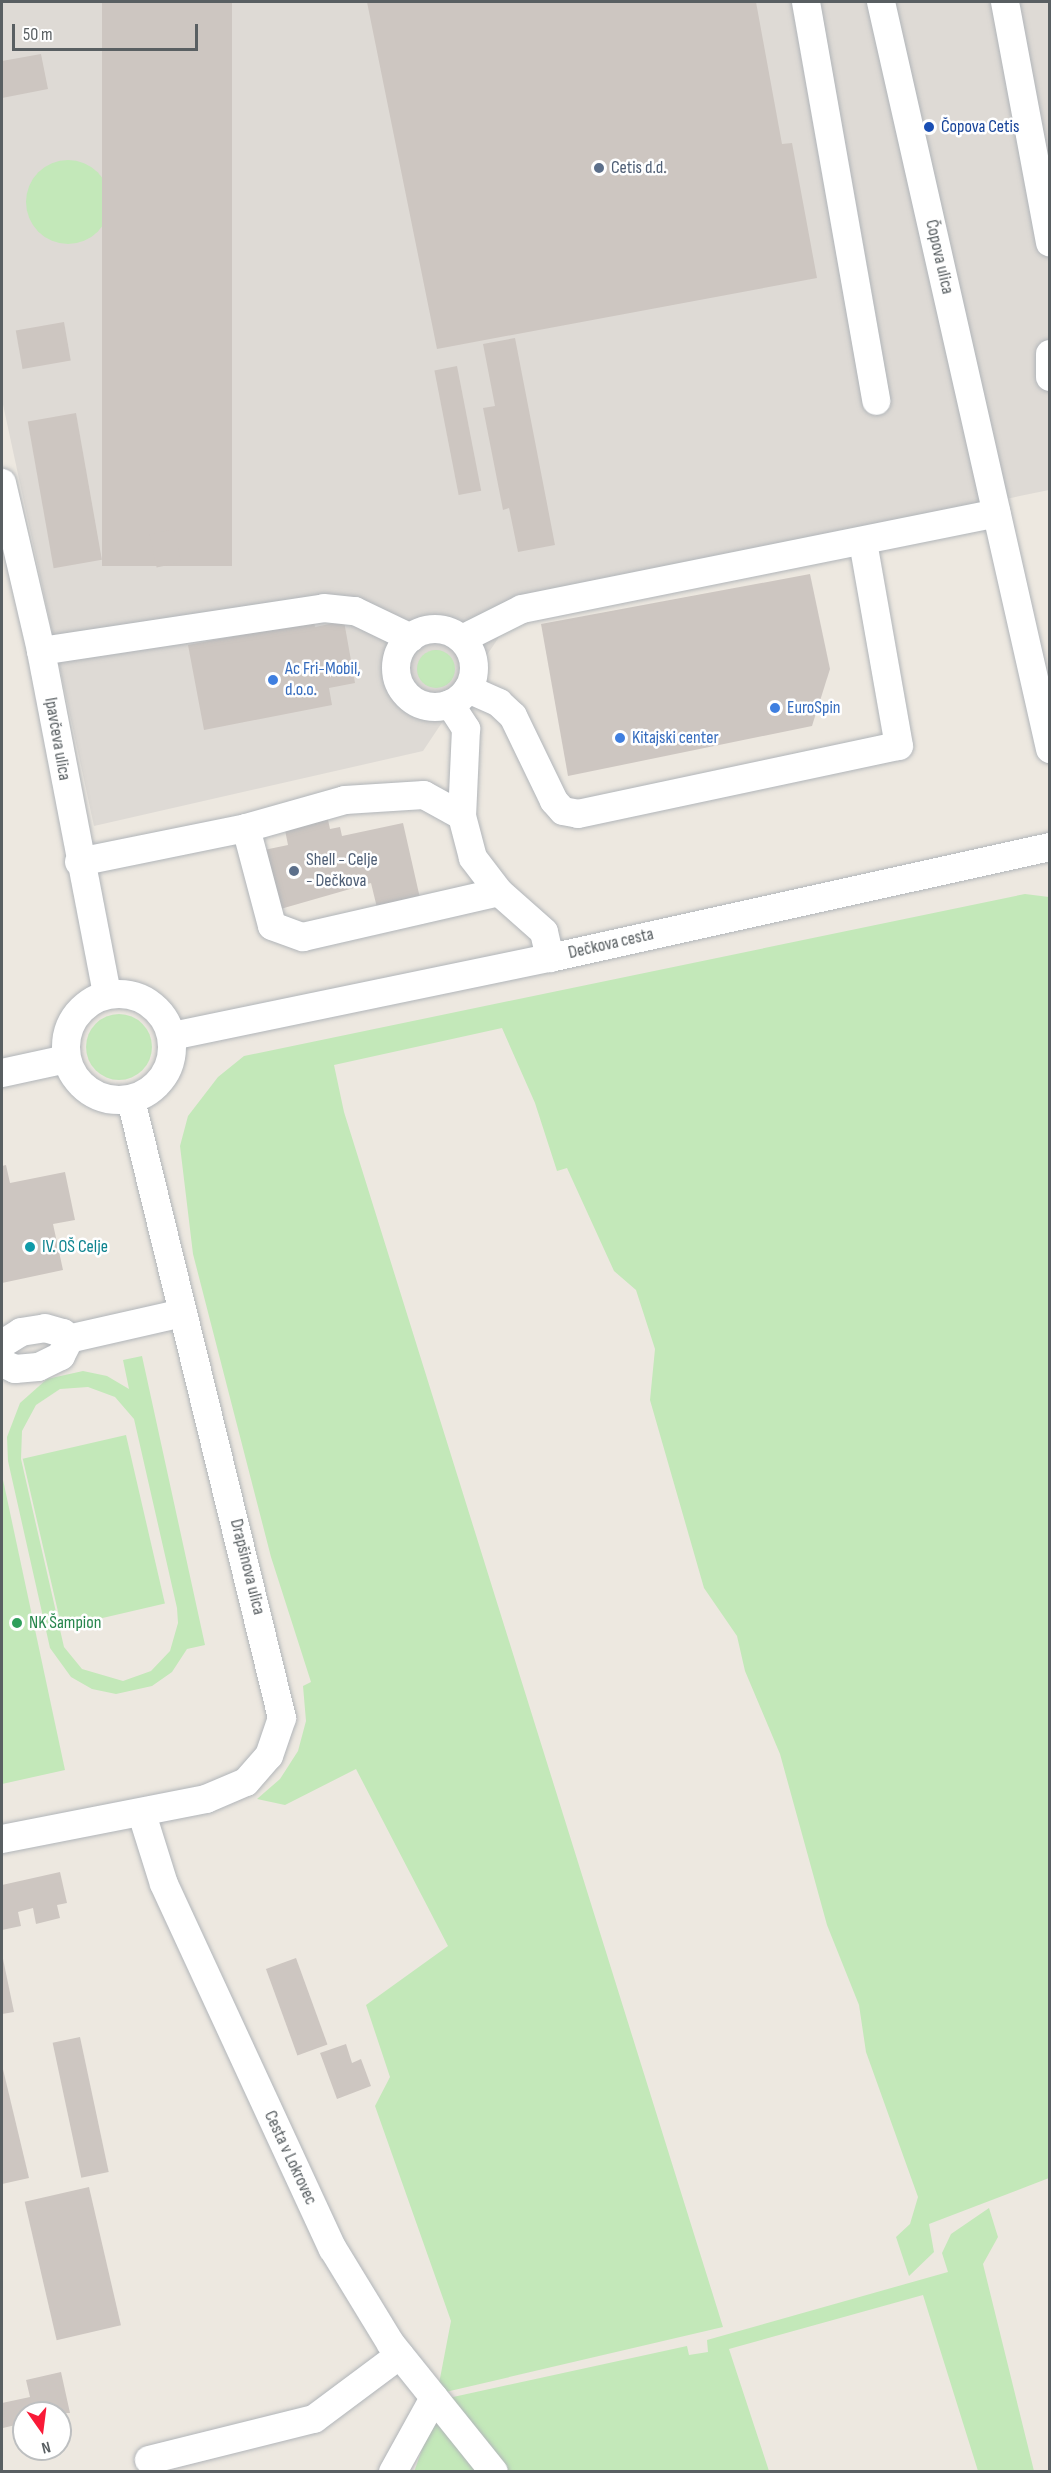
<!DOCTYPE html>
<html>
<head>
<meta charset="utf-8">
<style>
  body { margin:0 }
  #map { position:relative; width:1051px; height:2473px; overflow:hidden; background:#ede8e0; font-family:"Sofia Sans Condensed",sans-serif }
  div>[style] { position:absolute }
  .industrial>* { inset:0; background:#dedad5 }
  .green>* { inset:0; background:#c3e8b9; transform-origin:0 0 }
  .round { border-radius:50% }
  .building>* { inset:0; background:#cdc6c1; transform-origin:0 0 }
  .roads { filter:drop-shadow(0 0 2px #b1b5b9) drop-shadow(0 0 2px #b1b5b9) }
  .minor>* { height:28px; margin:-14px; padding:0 14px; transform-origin:14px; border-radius:14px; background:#fff }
  .minor>.ring { margin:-14px; padding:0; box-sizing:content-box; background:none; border:28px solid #fff; border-radius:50% }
  .dots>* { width:16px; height:16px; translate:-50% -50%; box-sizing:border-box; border:3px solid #fff; border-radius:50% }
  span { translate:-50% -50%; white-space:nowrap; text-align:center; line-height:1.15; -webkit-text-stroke:5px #fff; paint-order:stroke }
  .transit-label { font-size:18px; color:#164399 }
  .left { translate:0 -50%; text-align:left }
  .service-label { font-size:18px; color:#4e5e75 }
  .street-label { font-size:18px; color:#595f62 }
  .shop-label { font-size:18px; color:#366cbe }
  .culture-label { font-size:18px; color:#0d838f }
  .leisure-label { font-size:18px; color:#27864d }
  .frame { position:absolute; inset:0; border:3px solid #595f62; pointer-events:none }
  .north { position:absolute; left:12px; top:2401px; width:60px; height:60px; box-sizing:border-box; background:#fff; border:2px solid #bdbfc0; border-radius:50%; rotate:166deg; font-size:16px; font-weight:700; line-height:24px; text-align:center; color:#595f62 }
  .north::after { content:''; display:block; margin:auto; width:21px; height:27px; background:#f91a37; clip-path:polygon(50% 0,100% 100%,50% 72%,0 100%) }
  .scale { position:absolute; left:12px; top:24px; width:186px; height:27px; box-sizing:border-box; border:3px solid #595f62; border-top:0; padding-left:8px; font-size:18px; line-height:21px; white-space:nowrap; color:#595f62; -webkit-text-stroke:4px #fff; paint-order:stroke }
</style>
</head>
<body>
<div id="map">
  <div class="industrial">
    <i style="clip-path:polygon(2px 2px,1049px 2px,1049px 490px,525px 598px,423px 751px,94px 826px,2px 400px)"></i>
  </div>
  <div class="green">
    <i class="round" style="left:26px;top:160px;width:84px;height:84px"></i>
    <i class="round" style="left:417px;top:650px;width:38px;height:38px"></i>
    <i style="clip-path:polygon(1025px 894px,1049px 897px,1049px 2178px,929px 2224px,934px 2252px,909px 2276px,896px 2237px,910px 2224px,918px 2197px,866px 2052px,859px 2005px,827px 1925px,780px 1754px,745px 1671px,737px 1636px,704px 1588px,650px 1400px,655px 1349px,636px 1290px,614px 1271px,567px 1168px,557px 1171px,535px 1103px,502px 1028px,334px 1065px,344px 1112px,723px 2327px,437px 2394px,451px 2321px,375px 2106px,390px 2077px,366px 2005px,448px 1946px,356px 1769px,285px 1805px,257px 1799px,280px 1779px,298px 1751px,306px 1721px,303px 1686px,311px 1682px,271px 1557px,193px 1254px,180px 1146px,188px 1116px,218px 1077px,244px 1056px)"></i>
    <i class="round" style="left:86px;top:1014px;width:66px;height:66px"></i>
    <i style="clip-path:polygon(evenodd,142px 1356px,205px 1645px,187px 1649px,172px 1672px,152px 1686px,116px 1694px,92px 1689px,71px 1677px,50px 1648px,8px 1461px,7px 1437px,20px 1403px,47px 1379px,83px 1371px,107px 1376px,129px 1389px,123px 1360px,142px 1356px,88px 1387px,115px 1397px,134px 1419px,177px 1608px,178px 1623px,170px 1651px,151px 1671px,123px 1681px,82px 1669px,64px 1647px,21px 1459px,22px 1431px,36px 1405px,60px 1389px,88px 1387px)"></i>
    <i style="left:126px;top:1435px;width:173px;height:106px;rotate:77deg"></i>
    <i style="clip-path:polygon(2px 1475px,65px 1770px,2px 1784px)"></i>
    <i style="clip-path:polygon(989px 2208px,998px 2237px,983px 2264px,1034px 2471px,978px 2471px,923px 2295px,729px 2349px,769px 2471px,502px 2471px,444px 2399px,687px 2346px,689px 2355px,708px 2352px,707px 2340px,948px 2272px,942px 2253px,951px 2234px)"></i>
    <i style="clip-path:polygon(438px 2404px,487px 2472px,414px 2472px)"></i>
  </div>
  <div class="building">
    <i style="left:102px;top:2px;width:130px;height:564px"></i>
    <i style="clip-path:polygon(367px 2px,756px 2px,782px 144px,792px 143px,817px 278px,437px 349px)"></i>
    <i style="clip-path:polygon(41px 54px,48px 89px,2px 98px,2px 61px)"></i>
    <i style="left:64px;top:322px;width:39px;height:49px;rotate:80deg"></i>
    <i style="clip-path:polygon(515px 338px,555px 545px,518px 552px,509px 508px,503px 510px,483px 408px,495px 406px,483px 344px)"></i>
    <i style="left:457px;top:366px;width:127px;height:23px;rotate:79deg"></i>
    <i style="left:76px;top:413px;width:149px;height:49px;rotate:80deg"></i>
    <i style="left:174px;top:529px;width:34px;height:25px;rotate:78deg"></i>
    <i style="clip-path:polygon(810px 574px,830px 669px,812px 726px,568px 776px,541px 624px)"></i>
    <i style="clip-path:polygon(314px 621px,315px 627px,344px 621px,355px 683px,329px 688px,332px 705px,204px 730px,188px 645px)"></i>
    <i style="clip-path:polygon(327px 815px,330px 829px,340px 827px,342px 836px,403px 823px,422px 907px,379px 916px,371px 883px,277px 910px,264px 850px,288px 845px,284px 825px)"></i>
    <i style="clip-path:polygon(6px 1165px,10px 1183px,65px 1172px,75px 1220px,53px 1224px,63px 1270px,2px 1283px,2px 1166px)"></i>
    <i style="clip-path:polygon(60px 1872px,67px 1903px,57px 1905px,60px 1918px,36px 1924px,33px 1908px,18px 1912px,21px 1926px,2px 1930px,2px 1885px)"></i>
    <i style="clip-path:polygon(2px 1954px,14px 2012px,2px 2014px)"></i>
    <i style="left:296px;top:1958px;width:92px;height:32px;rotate:70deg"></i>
    <i style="left:80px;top:2037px;width:138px;height:28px;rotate:78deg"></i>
    <i style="clip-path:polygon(346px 2044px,352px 2063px,361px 2059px,371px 2086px,337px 2099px,320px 2053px)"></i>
    <i style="clip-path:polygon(2px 2065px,29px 2178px,2px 2184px)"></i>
    <i style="left:89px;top:2187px;width:142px;height:66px;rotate:77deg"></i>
    <i style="clip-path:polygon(61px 2372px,70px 2413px,24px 2413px,24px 2423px,3px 2428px,2px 2403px,30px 2397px,26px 2380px)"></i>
  </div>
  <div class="roads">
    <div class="minor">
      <i style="left:806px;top:2px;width:405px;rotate:80deg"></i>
      <i style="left:881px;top:2px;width:766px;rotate:77.25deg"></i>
      <i style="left:1005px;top:2px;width:245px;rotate:79.4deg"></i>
      <i style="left:1050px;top:354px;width:23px;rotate:90deg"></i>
      <i style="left:2px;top:483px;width:172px;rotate:76.9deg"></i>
      <i style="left:41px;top:651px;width:350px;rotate:79.1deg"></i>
      <i class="ring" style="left:396px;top:629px;width:50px;height:50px"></i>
      <i style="left:462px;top:639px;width:67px;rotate:-26.6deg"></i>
      <i style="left:522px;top:609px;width:484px;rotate:-11.4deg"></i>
      <i style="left:41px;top:651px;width:286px;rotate:-8.6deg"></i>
      <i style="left:324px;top:608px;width:31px;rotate:6deg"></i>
      <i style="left:355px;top:611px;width:62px;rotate:25.7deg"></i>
      <i style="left:468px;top:689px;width:34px;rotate:24deg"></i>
      <i style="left:499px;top:703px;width:19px;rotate:43deg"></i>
      <i style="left:513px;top:716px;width:94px;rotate:64.2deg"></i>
      <i style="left:554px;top:801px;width:13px;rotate:48deg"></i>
      <i style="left:563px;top:811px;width:15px;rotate:11deg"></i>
      <i style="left:578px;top:814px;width:328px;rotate:-12deg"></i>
      <i style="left:899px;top:746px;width:208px;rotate:-100deg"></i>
      <i style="left:450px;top:704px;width:30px;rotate:57deg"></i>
      <i style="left:466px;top:729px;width:87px;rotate:92.6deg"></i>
      <i style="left:246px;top:828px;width:101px;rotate:75.1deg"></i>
      <i style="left:272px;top:926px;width:33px;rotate:20deg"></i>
      <i style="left:303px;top:937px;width:201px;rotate:-12.9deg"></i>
      <i style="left:499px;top:892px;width:60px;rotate:41.6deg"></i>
      <i style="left:544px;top:932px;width:27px;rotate:77deg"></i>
      <i style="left:79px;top:862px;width:170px;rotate:-11.5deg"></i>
      <i style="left:246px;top:828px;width:103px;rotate:-15.8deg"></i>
      <i style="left:345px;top:800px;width:79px;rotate:-3.6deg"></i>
      <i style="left:424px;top:795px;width:43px;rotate:28.9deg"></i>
      <i style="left:462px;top:816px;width:43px;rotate:75.3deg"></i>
      <i style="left:473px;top:858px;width:43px;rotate:52.6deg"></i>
      <i class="ring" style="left:66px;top:994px;width:78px;height:78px"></i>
      <i style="left:172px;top:1036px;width:386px;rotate:-11.7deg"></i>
      <i style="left:550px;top:958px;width:512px;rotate:-12.52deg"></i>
      <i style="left:2px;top:1073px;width:66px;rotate:-12.2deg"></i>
      <i style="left:68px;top:1339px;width:117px;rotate:-12.8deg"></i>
      <i style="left:2px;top:1344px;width:22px;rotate:-32deg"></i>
      <i style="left:21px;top:1332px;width:24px;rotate:-9deg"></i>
      <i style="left:45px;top:1328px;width:19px;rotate:16deg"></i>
      <i style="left:63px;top:1333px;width:10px;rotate:61deg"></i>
      <i style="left:68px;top:1342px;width:16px;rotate:117deg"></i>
      <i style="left:61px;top:1356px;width:25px;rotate:154deg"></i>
      <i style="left:38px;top:1367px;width:23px;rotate:175deg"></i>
      <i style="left:15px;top:1369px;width:14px;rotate:-155deg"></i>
      <i style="left:142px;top:1814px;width:73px;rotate:72.6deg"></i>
      <i style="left:164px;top:1884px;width:402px;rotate:65.2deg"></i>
      <i style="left:333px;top:2249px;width:111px;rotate:58.6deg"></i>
      <i style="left:391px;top:2344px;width:164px;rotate:51.2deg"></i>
      <i style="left:2px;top:1839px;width:208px;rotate:-11.1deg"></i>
      <i style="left:206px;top:1799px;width:43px;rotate:-23deg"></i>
      <i style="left:246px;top:1782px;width:35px;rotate:-49deg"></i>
      <i style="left:269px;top:1756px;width:40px;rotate:-71.1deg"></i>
      <i style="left:282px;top:1718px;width:636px;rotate:-103.73deg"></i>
      <i style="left:149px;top:2460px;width:170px;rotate:-14deg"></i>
      <i style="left:314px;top:2419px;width:107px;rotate:-36.7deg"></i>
      <i style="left:393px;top:2472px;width:85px;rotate:-61deg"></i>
    </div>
  </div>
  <div class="dots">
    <i style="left:929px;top:127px;background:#1a4fb4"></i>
    <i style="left:599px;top:168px;background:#5c6f8a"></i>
    <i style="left:273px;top:680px;background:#3f7fe0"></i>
    <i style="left:775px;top:708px;background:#3f7fe0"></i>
    <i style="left:620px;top:738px;background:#3f7fe0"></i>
    <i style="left:294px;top:871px;background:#5c6f8a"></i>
    <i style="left:30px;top:1247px;background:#0f9aa8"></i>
    <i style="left:17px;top:1623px;background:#2e9e5b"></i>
  </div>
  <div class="transit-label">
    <span class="left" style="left:941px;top:127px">Čopova Cetis</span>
  </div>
  <div class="service-label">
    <span class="left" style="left:611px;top:168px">Cetis d.d.</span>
    <span class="left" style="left:306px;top:871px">Shell - Celje<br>- Dečkova</span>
  </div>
  <div class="street-label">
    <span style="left:939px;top:257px;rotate:77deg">Čopova ulica</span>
    <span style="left:57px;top:739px;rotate:80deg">Ipavčeva ulica</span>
    <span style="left:611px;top:944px;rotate:-13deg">Dečkova cesta</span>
    <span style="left:247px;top:1567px;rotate:76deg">Drapšinova ulica</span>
    <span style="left:290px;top:2158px;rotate:65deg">Cesta v Lokrovec</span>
  </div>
  <div class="shop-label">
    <span class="left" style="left:285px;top:680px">Ac Fri-Mobil,<br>d.o.o.</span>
    <span class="left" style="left:787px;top:708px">EuroSpin</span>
    <span class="left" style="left:632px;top:738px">Kitajski center</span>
  </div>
  <div class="culture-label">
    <span class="left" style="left:42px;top:1247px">IV. OŠ Celje</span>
  </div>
  <div class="leisure-label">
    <span class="left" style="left:29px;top:1623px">NK Šampion</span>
  </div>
  <div class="frame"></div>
  <div class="north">N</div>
  <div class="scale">50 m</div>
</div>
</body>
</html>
